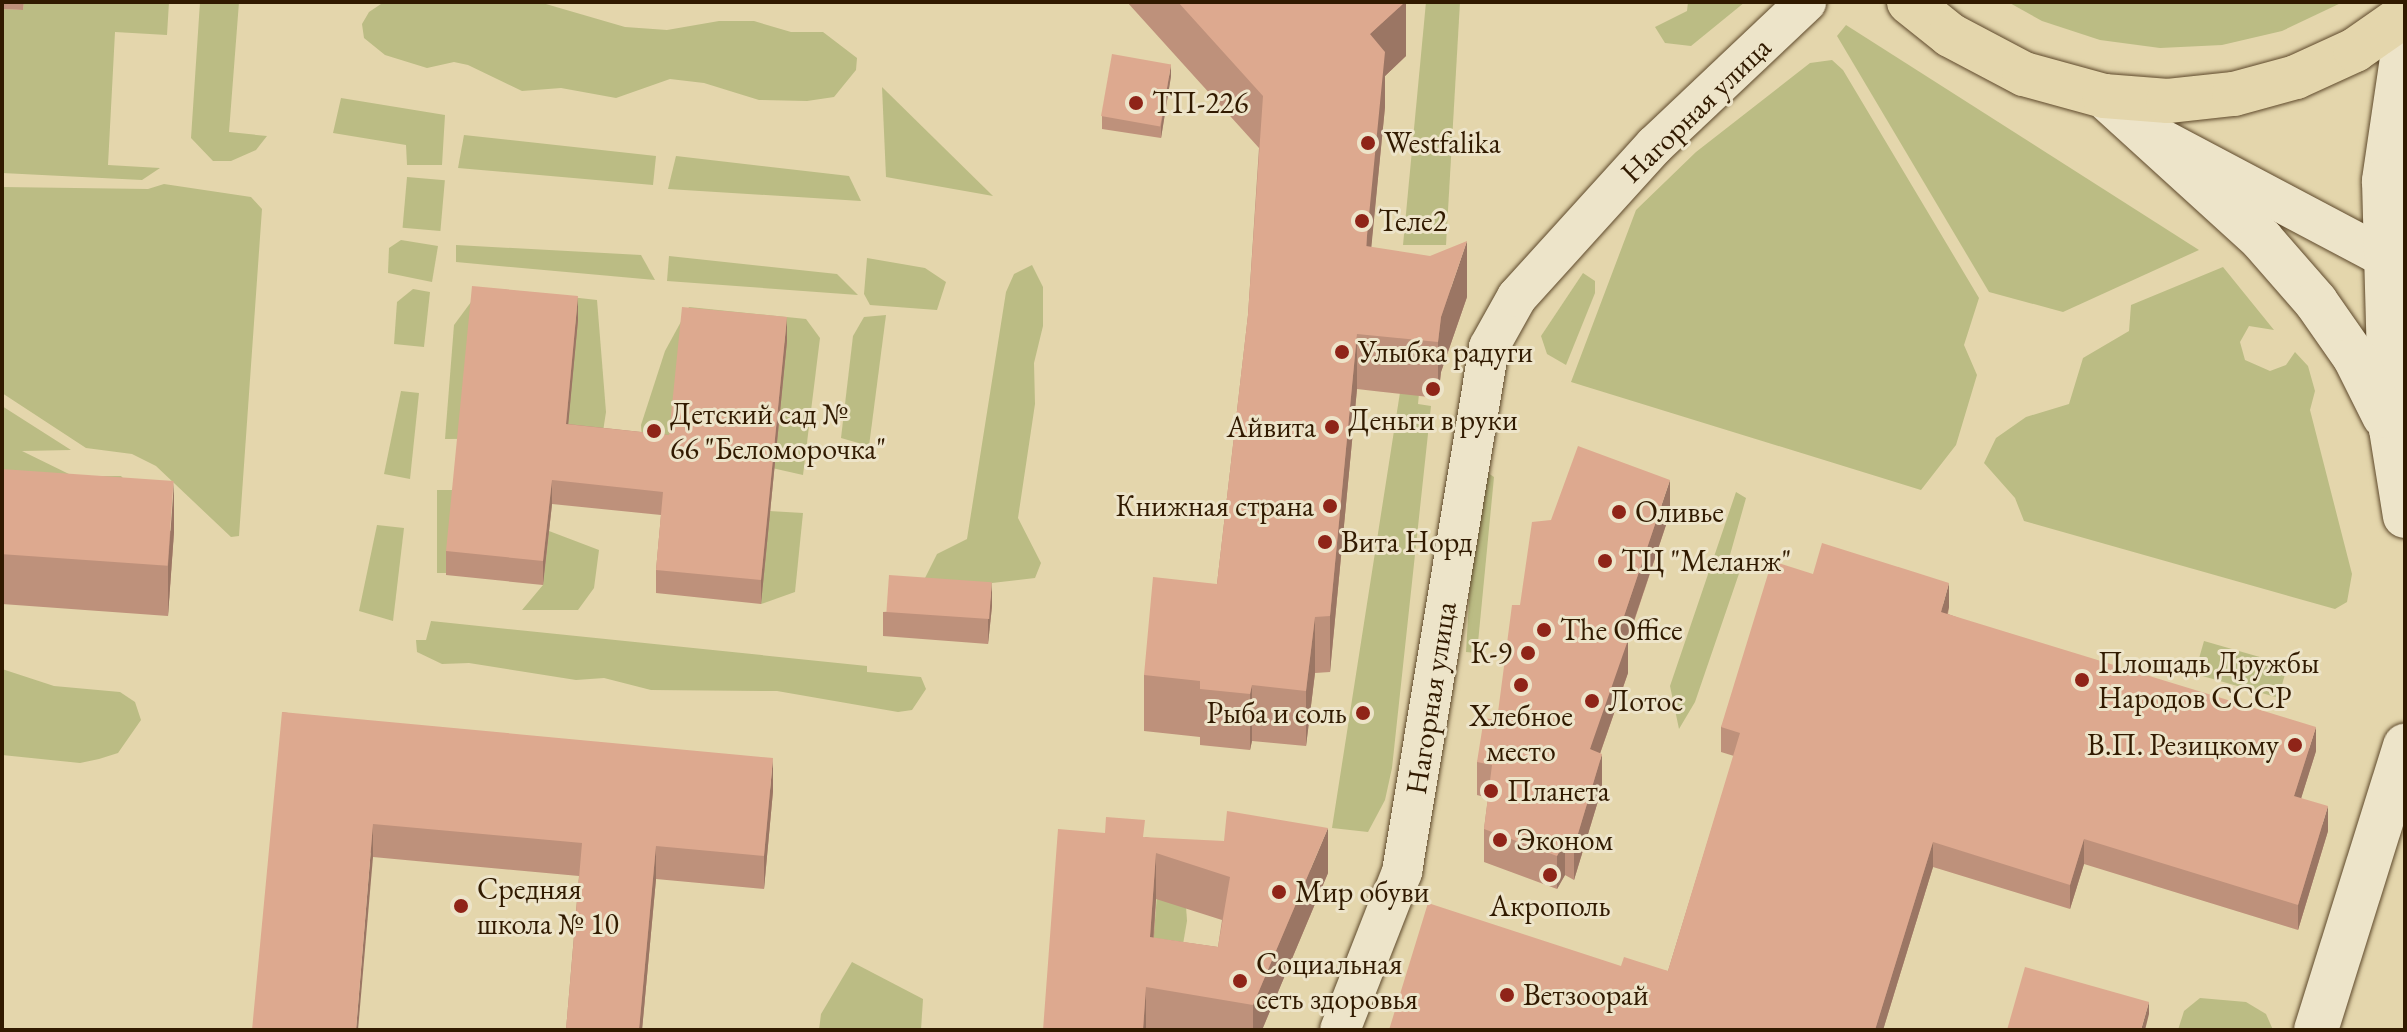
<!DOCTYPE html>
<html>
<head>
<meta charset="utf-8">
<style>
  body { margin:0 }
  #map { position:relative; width:2407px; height:1032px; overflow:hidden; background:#e4d6ac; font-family:"EB Garamond",serif }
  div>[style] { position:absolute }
  .green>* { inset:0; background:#bbbc84; transform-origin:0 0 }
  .roads { filter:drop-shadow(0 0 2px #5e492b) drop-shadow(0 0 2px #5e492b) }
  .minor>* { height:40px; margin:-20px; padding:0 20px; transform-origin:20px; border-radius:20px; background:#ede4c9 }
  .tertiary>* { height:44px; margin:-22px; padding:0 22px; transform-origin:22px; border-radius:22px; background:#ede4c9 }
  .primary>* { height:44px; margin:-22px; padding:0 22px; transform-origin:22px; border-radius:22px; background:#e4d6ac }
  .wall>* { inset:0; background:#be917b }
  .shaded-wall>* { inset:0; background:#9b7664 }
  .building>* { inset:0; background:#dda98f; transform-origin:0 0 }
  .dots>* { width:22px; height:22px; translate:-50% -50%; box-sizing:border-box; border:4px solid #ede4c9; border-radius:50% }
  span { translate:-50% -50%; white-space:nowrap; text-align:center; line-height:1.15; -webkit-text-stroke:6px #ede4c9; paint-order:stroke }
  .poi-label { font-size:30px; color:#311a00 }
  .left { translate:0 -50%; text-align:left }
  .right { translate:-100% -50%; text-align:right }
  .street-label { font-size:30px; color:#311a00 }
  .frame { position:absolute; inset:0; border:4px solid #311a00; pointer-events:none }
</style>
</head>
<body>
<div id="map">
  <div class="green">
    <i style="clip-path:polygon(24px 2px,169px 2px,167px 35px,115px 32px,108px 165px,160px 168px,142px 180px,2px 173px,2px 9px,23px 10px)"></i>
    <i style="clip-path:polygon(200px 2px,239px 2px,229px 132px,267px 136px,256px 150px,231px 161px,213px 161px,191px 138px)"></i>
    <i style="clip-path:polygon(384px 2px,539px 2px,625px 27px,667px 30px,719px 21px,754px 21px,791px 32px,823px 32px,857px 58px,856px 70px,834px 97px,807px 101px,759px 100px,704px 83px,670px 79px,616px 98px,561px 88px,522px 91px,468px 65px,454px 62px,427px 68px,385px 55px,364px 38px,362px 24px,369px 12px)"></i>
    <i style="clip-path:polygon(1426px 2px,1460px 2px,1446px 245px,1403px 245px)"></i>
    <i style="clip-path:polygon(1688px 2px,1745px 2px,1691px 46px,1665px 43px,1655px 27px,1687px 11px)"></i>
    <i style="clip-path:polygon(2008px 2px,2343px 2px,2282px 31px,2222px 45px,2160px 48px,2100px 40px,2042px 21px)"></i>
    <i style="clip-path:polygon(1846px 25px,2199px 250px,2063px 312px,1989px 292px,1837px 36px)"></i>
    <i style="clip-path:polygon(1832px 60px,1843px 70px,1979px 298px,1964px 345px,1977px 375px,1956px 445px,1921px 490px,1571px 382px,1636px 210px,1696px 152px,1810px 63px)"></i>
    <i style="clip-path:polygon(882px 87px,993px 196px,886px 177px)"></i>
    <i style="clip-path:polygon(341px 98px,445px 115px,442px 165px,407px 165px,406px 145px,333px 133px)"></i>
    <i style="clip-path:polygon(464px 135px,656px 156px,653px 185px,458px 168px)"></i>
    <i style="clip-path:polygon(676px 156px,849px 176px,861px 201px,668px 189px)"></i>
    <i style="left:407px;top:177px;width:38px;height:51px;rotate:5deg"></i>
    <i style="clip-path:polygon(164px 184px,251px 197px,262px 209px,239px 536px,231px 537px,156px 466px,132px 454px,86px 448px,2px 393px,2px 187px,148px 189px)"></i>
    <i style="clip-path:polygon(401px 240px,438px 246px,432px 282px,388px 273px,389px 248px)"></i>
    <i style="clip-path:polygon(456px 245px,641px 255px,655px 280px,456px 262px)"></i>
    <i style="clip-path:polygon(669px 256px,837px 274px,858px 295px,667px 281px)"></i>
    <i style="clip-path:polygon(867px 258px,925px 268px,946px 282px,937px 310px,870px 305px,864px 294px)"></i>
    <i style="clip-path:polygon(1032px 265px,1043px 287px,1043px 326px,1034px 363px,1035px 404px,1018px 518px,1041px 563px,1035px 578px,992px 583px,990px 597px,924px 580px,937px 554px,967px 539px,1006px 292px,1014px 274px)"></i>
    <i style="clip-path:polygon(2223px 267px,2274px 330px,2249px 326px,2240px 342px,2245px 360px,2270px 371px,2286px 365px,2295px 352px,2308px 366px,2315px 391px,2310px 410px,2352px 574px,2347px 602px,2335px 609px,2024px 521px,2015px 498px,1984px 463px,1996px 438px,2026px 417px,2069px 404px,2083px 358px,2129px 331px,2131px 305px)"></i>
    <i style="clip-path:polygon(1583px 273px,1595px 281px,1595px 293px,1566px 365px,1547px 354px,1541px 336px)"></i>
    <i style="clip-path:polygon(413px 289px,430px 292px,424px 347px,394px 344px,397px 302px)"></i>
    <i style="clip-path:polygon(500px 289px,597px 300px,606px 412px,602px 438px,445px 439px,454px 325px,474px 298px)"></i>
    <i style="clip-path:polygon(689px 307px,806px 319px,820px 338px,803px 475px,642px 439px,641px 425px,665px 351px)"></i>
    <i style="clip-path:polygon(886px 315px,869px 446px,841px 438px,853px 336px,864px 317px)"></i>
    <i style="clip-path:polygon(1421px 373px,1418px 404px,1431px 406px,1392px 768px,1385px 800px,1368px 832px,1332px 828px,1401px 386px)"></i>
    <i style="clip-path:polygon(401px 391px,419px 393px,410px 479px,384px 474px)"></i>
    <i style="clip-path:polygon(2px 406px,71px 450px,22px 451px,73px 476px,121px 476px,139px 496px,2px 504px)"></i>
    <i style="clip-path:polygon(1477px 466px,1494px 477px,1477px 653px,1466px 652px)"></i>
    <i style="left:437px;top:490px;width:17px;height:83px"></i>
    <i style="clip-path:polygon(1736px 492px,1746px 498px,1730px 555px,1744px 559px,1695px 702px,1679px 729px,1670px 686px)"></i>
    <i style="clip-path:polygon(769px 511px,803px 513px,795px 592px,761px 604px)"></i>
    <i style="clip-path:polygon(377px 525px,404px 528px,393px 621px,359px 611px)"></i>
    <i style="clip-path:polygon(549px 531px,599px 550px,594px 588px,578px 610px,522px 610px,543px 585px)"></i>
    <i style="clip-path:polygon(431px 621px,867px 666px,867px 672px,921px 677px,926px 689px,912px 710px,898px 712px,777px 691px,651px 690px,604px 678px,576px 680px,469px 663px,442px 664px,417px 652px,416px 640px,426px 640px)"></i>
    <i style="left:2204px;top:641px;width:87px;height:34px;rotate:16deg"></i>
    <i style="clip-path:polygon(2px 669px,54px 686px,120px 692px,135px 702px,141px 720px,118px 753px,99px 759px,80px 763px,2px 755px)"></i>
    <i style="clip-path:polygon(1158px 883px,1186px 906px,1187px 921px,1182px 950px,1146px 1030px)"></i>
    <i style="clip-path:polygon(852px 962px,923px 999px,921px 1030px,819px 1030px,821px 1014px)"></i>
    <i style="clip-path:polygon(2200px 998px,2246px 1002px,2266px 1014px,2273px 1030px,2178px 1030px,2184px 1011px)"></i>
  </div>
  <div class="roads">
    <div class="minor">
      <i style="left:2165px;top:141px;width:272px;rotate:27.9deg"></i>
      <i style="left:1340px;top:1030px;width:170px;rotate:-68.6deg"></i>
      <i style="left:1402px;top:872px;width:532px;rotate:-80.59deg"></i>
      <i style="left:1489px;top:347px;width:57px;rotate:-60.8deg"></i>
      <i style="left:1517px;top:297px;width:205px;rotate:-47.8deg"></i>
      <i style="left:1655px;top:145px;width:208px;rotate:-43.4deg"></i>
    </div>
    <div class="tertiary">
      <i style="left:2405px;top:38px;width:145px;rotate:98.4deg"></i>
      <i style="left:2384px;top:181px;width:248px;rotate:88.4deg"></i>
      <i style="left:2391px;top:429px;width:88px;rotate:80.9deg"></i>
      <i style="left:2104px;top:96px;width:214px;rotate:42.3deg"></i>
      <i style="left:2262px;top:240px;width:82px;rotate:48.9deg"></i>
      <i style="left:2316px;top:302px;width:68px;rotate:55.1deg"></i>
      <i style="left:2355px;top:358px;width:65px;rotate:63.4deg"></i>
      <i style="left:2316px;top:1030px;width:298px;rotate:-72.6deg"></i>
    </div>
    <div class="primary">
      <i style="left:1909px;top:2px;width:53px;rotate:38.8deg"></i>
      <i style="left:1950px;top:35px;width:84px;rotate:27.8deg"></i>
      <i style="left:2024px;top:74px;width:83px;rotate:15.4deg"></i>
      <i style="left:2104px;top:96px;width:64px;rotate:4.5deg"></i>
      <i style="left:2168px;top:101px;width:66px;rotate:-6.1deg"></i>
      <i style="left:2234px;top:94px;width:64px;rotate:-15.3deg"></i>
      <i style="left:2296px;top:77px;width:65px;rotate:-24.6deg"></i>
      <i style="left:2355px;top:50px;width:61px;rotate:-35deg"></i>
    </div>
  </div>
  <div class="wall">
    <i style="clip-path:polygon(2px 2px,24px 2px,23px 10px,2px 9px)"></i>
    <i style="clip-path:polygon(1127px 2px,1406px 2px,1406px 56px,1385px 76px,1385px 107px,1371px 247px,1467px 297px,1441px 372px,1438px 398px,1357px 389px,1330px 672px,1315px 673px,1306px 746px,1252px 741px,1250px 750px,1200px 745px,1200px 737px,1144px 731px,1144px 675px,1217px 584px,1248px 315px,1259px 148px)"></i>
    <i style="clip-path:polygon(1171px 76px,1161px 138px,1102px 129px,1102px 116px)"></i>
    <i style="clip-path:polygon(578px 320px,568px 424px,669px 435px,787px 341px,761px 604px,656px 593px,656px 570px,661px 515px,552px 504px,543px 585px,446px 575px,446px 551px)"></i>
    <i style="clip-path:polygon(2px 469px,174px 532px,168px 616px,2px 604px)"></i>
    <i style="clip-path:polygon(1670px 513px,1628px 640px,1628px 673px,1600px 754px,1602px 788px,1574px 880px,1565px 875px,1557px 889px,1484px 862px,1484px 829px,1488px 798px,1477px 795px,1477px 762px,1497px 720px,1520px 605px)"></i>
    <i style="clip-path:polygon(1813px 574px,1949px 607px,1948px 614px,2316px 751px,2301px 798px,2328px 831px,2298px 930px,2084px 864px,2070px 909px,1933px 867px,1883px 1030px,1389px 1030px,1621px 966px,1668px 971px,1734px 756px,1721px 752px,1721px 727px)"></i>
    <i style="clip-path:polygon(992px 606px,988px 644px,883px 636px,883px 612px)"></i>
    <i style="clip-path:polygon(282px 712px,773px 791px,764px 889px,656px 879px,642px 1030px,566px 1030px,579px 876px,373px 857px)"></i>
    <i style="clip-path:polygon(evenodd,1145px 837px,1328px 873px,1262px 1030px,1043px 1030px,1145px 837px,1156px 899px,1222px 920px,1218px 947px,1154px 938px,1156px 899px)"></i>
  </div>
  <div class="shaded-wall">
    <i style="clip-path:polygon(1405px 2px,1406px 2px,1406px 56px,1385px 76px,1385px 107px,1366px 302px,1370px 34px)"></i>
    <i style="clip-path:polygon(1171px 64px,1171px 76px,1161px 138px,1161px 126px)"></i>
    <i style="clip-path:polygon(1467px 241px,1467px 297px,1441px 372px,1438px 398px,1438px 342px,1441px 317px)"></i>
    <i style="clip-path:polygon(578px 296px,578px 320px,566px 448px,566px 424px)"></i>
    <i style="clip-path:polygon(787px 317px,787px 341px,761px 604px,761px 580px)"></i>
    <i style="clip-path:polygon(1357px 334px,1357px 389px,1330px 672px,1330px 616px)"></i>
    <i style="clip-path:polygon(552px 480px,552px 504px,543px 585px,543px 561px)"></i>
    <i style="clip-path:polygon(1670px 480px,1670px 513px,1623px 653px,1628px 640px,1628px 673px,1590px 782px,1590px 749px,1619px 631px)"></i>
    <i style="clip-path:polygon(174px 482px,174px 532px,168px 616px,168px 566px)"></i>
    <i style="clip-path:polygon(992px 583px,992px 606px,988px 644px,988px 620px)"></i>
    <i style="clip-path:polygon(1949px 583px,1949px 607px,1941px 636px,1941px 612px)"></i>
    <i style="clip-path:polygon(1315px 617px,1315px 673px,1306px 746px,1306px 691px)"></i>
    <i style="clip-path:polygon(1252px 685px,1252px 741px,1250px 750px,1250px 694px)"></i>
    <i style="clip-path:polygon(2316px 727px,2316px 751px,2294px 821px,2294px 796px)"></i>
    <i style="clip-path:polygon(1602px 754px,1602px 788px,1574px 880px,1574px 847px)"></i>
    <i style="clip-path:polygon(773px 758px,773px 791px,764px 889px,764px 856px)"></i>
    <i style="clip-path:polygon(2328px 806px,2328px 831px,2298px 930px,2298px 905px)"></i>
    <i style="clip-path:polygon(373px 824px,373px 857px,358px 1030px,356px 1030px)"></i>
    <i style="clip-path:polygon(1328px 828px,1328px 873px,1262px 1030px,1253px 1030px,1253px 1005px)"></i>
    <i style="clip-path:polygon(2084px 839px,2084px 864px,2070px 909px,2070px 885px)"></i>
    <i style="clip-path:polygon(1565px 842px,1565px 875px,1557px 889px,1557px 856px)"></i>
    <i style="clip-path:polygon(1933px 842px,1933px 867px,1883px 1030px,1875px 1030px)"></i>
    <i style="clip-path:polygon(656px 846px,656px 879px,642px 1030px,639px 1030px)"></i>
    <i style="clip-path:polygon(1156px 853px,1156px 899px,1150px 982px,1150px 937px)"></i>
    <i style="clip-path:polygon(1146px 987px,1146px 1030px,1143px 1030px)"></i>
    <i style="clip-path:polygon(2149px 1002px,2149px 1014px,2145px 1030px,2141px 1030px)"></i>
  </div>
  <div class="building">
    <i style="clip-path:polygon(1178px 2px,1405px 2px,1370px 34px,1385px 52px,1366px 246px,1430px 256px,1467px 241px,1441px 317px,1438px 342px,1357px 334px,1330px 616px,1315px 617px,1306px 691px,1252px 685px,1250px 694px,1200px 689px,1200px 681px,1144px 675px,1153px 577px,1217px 584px,1248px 315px,1263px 96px)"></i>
    <i style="left:1112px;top:54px;width:60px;height:63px;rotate:10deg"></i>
    <i style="clip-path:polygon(472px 286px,578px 296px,566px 424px,669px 435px,682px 307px,787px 317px,761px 580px,656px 570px,663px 492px,552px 480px,543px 561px,446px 551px)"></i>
    <i style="clip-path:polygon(1578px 446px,1670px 480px,1619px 631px,1628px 640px,1590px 749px,1602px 754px,1574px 847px,1565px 842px,1557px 856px,1484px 829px,1492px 765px,1477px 762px,1484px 718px,1497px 720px,1512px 605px,1520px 605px,1532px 522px,1551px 520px)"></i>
    <i style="left:2px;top:469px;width:172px;height:85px;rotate:4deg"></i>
    <i style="clip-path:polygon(1822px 543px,1949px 583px,1941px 612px,2316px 727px,2294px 796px,2328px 806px,2298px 905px,2084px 839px,2070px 885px,1933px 842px,1875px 1030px,1389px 1030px,1428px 903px,1621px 966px,1624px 957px,1668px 971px,1740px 733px,1721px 727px,1772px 561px,1813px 574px)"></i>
    <i style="left:889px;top:575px;width:103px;height:37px;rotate:4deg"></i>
    <i style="clip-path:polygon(282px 712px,773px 758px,764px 856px,656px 846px,639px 1030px,566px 1030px,582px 843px,373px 824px,356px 1030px,252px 1030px)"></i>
    <i style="clip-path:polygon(evenodd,1227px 811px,1328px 828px,1253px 1005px,1146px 987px,1143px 1030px,1043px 1030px,1058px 829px,1105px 833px,1106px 817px,1145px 820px,1143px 837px,1224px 841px,1227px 811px,1156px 853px,1230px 877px,1218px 947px,1150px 937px,1156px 853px)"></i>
    <i style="clip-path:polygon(2025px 967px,2149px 1002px,2141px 1030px,2007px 1030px)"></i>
  </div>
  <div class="dots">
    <i style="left:1136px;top:103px;background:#8f2418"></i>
    <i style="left:1368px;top:143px;background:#8f2418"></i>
    <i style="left:1362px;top:221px;background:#8f2418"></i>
    <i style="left:1342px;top:352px;background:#8f2418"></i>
    <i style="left:1433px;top:389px;background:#8f2418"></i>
    <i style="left:1332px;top:427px;background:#8f2418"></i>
    <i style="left:654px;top:431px;background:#8f2418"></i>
    <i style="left:1330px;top:506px;background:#8f2418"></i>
    <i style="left:1619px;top:512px;background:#8f2418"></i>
    <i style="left:1325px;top:542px;background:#8f2418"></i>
    <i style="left:1605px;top:561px;background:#8f2418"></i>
    <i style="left:1544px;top:630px;background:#8f2418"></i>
    <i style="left:1528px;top:653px;background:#8f2418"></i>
    <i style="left:2082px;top:680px;background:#8f2418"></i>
    <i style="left:1521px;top:685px;background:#8f2418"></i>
    <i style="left:1592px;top:701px;background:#8f2418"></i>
    <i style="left:1363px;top:713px;background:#8f2418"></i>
    <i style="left:2295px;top:745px;background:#8f2418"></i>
    <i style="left:1491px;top:791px;background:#8f2418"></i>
    <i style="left:1500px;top:840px;background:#8f2418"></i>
    <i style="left:1550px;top:875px;background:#8f2418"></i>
    <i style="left:1279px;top:892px;background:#8f2418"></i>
    <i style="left:461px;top:906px;background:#8f2418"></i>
    <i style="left:1240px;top:981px;background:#8f2418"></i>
    <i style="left:1507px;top:995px;background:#8f2418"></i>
  </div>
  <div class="poi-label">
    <span class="left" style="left:1152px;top:103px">ТП-226</span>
    <span class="left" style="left:1384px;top:143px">Westfalika</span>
    <span class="left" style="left:1378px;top:221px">Теле2</span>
    <span class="left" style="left:1358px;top:352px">Улыбка радуги</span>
    <span class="left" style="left:670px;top:431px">Детский сад №<br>66 "Беломорочка"</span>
    <span style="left:1433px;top:420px">Деньги в руки</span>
    <span class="right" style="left:1316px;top:427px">Айвита</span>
    <span class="right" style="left:1314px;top:506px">Книжная страна</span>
    <span class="left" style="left:1635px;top:512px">Оливье</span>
    <span class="left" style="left:1341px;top:542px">Вита Норд</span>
    <span class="left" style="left:1621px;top:561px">ТЦ "Меланж"</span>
    <span class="left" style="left:1560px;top:630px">The Office</span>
    <span class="right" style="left:1512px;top:653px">К-9</span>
    <span class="left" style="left:2098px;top:680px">Площадь Дружбы<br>Народов СССР</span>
    <span class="left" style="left:1608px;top:701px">Лотос</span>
    <span class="right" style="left:1347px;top:713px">Рыба и соль</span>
    <span style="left:1521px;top:733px">Хлебное<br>место</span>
    <span class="right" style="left:2279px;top:745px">В.П. Резицкому</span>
    <span class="left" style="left:1507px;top:791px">Планета</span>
    <span class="left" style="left:1516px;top:840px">Эконом</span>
    <span class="left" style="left:477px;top:906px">Средняя<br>школа № 10</span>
    <span class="left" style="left:1295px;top:892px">Мир обуви</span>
    <span style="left:1550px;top:906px">Акрополь</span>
    <span class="left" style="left:1256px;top:981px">Социальная<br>сеть здоровья</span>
    <span class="left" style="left:1523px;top:995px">Ветзоорай</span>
  </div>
  <div class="street-label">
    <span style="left:1696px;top:110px;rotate:-44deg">Нагорная улица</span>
    <span style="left:1431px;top:698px;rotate:-81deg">Нагорная улица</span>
  </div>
  <div class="frame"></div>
</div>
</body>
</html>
